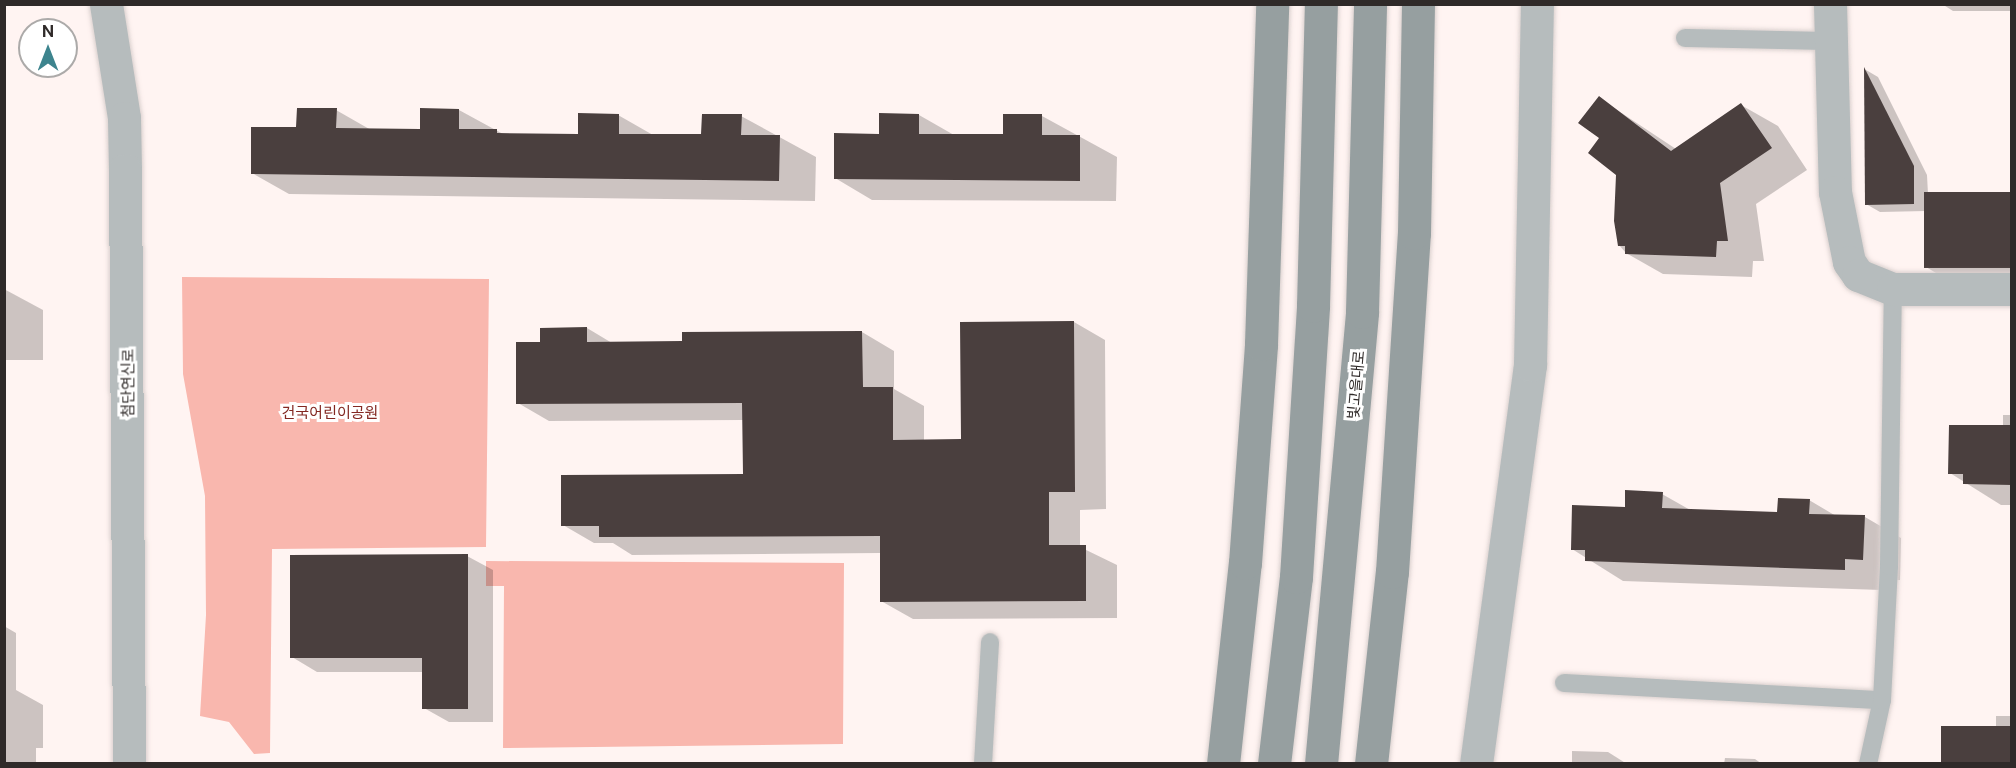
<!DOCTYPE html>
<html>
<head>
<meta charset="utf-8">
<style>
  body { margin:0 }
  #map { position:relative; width:2016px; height:768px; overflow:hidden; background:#fff4f2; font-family:"Public Sans","Noto Sans KR",sans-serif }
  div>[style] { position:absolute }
  .green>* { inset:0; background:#f9b7ae }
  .shadow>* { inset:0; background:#0003 }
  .building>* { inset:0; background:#4a3f3e; transform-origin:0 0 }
  .roads { filter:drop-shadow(0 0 2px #dad0ce) drop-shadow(0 0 2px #dad0ce) }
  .service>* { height:18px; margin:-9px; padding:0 9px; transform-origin:9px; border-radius:9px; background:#b6bcbd }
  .minor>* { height:33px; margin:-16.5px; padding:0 16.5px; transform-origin:16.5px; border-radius:16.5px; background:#b6bcbd }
  .tertiary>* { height:33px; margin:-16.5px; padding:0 16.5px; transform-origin:16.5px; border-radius:16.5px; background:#b6bcbd }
  .secondary>* { height:33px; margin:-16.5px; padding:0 16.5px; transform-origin:16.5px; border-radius:16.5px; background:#969fa0 }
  span { translate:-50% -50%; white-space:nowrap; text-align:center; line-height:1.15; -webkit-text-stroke:6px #fff; paint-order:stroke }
  .street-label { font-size:15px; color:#2f2a29 }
  .park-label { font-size:15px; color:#832822 }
  .frame { position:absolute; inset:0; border:6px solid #2f2a29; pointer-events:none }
  .north { position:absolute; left:18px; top:18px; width:60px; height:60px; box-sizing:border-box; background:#fff; border:2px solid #acaaa9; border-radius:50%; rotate:0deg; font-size:16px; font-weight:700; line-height:24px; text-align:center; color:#2f2a29 }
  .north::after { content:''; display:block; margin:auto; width:21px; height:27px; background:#3d848e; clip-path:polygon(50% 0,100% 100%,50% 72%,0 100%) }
</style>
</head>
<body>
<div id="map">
  <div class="green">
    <i style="clip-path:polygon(182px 277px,489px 279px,486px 547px,272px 549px,270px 753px,254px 754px,229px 722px,200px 716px,206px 615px,205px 496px,183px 374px)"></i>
    <i style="clip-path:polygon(486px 561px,844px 563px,843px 744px,503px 748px,504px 586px,486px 586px)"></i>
  </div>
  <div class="shadow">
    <i style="clip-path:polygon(1942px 4px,2012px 4px,2012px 11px,1953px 11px)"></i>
    <i style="clip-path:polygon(1866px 70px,1878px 77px,1927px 175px,1928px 194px,2012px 193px,2012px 282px,1951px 282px,1926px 267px,1926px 211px,1880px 212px,1866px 204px)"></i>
    <i style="clip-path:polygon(1599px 98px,1676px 149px,1741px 105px,1778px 126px,1807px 170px,1756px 204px,1764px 261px,1753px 261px,1752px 277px,1663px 274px,1626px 253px,1619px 245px,1618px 174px,1601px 138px)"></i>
    <i style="clip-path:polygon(336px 110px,371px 130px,421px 130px,421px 110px,459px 110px,503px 134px,580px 135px,618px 115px,653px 135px,703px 136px,741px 116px,816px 157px,815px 201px,289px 194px,252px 173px,298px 129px)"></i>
    <i style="clip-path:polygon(919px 115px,954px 135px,1004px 136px,1004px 116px,1042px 116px,1117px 157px,1116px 201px,872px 200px,835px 178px,881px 135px)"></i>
    <i style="clip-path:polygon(4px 289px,43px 310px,43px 360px,4px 360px)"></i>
    <i style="clip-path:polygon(1074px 322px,1105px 340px,1106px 509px,1080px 510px,1080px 547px,1117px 565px,1117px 618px,913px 619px,881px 601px,881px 553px,632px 555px,613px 543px,594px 543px,563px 525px,744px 476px,744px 420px,549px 421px,518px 403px,542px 343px,587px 328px,612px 343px,684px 343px,684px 333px,862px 332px,894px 351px,894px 389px,924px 406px,924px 441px,963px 441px)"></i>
    <i style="clip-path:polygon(2003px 415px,2012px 415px,2012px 505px,2001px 505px,1950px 473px,2003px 426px)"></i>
    <i style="clip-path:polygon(1662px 494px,1692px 511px,1779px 514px,1809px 500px,1836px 516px,1865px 517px,1901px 538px,1900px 580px,1882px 580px,1881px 590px,1623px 581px,1572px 549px,1626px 508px)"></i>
    <i style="clip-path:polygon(467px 556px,493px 570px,493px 722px,449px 722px,424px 708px,424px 672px,317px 672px,292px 657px)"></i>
    <i style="clip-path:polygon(4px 626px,16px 633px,16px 690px,43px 705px,43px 748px,36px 748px,36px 764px,4px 764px)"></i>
    <i style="clip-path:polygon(1996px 716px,2012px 716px,2012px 764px,1996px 727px)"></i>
    <i style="clip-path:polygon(1572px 751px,1608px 752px,1627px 764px,1572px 764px)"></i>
    <i style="clip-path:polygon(1725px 758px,1755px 759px,1762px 764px,1724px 764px)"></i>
  </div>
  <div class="building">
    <i style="clip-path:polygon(1864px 67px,1914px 166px,1914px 204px,1865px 205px)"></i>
    <i style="clip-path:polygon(1599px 96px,1671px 151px,1741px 103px,1772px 148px,1720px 183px,1728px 241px,1717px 241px,1716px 257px,1625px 254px,1625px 246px,1618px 246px,1614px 221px,1616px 175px,1588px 153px,1599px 138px,1578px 123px)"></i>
    <i style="clip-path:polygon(297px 108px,337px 108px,336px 128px,420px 129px,420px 108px,459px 109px,459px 129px,497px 129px,497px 133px,578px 134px,578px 113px,619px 114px,619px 134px,701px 134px,702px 114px,742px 114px,741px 135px,780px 135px,779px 181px,251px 174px,251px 127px,296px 127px)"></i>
    <i style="clip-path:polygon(879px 113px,919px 114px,919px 134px,1003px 134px,1003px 114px,1042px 114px,1042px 135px,1080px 135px,1080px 181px,834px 179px,834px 133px,879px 134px)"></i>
    <i style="left:1924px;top:192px;width:88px;height:76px"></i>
    <i style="clip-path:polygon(1074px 321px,1075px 492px,1049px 492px,1049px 545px,1086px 545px,1086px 601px,880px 602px,880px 536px,599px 537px,599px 526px,561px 526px,561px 475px,743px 474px,742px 403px,516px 404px,516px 342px,540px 342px,540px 328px,587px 327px,587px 342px,682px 341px,682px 332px,862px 331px,863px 387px,893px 387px,893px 440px,961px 439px,960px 322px)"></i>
    <i style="clip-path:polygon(1949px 425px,2012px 425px,2012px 485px,1963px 484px,1963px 474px,1948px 474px)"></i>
    <i style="clip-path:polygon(1625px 490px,1663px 492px,1662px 508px,1777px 512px,1778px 498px,1810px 499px,1809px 514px,1865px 515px,1863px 560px,1845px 559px,1845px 570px,1585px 561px,1585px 550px,1571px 550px,1572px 505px,1625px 507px)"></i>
    <i style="clip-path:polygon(468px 554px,468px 709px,422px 709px,422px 658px,290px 658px,290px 555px)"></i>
    <i style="left:1941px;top:726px;width:71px;height:38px"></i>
  </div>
  <div class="roads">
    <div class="service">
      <i style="left:1685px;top:38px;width:144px;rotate:1.2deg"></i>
      <i style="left:1564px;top:683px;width:318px;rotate:3.1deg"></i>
      <i style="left:983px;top:764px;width:122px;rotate:-86.7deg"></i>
      <i style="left:1868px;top:764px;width:66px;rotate:-77.7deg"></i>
      <i style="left:1882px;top:700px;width:134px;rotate:-87deg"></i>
      <i style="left:1889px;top:566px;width:277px;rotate:-89.2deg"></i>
    </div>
    <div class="minor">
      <i style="left:1830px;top:4px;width:188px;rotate:88.5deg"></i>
      <i style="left:1835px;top:192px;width:71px;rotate:78.7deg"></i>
      <i style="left:1849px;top:262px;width:16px;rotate:55deg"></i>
      <i style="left:1858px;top:275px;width:38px;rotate:22deg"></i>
      <i style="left:1893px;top:289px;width:119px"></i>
      <i style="left:1476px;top:764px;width:403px;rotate:-82.3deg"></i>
      <i style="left:1530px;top:365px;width:361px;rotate:-88.9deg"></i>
    </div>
    <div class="tertiary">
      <i style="left:106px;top:4px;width:115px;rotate:81deg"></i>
      <i style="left:124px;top:118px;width:52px;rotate:88.9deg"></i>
      <i style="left:125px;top:170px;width:594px;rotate:89.61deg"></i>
    </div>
    <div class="secondary">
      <i style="left:1223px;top:764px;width:202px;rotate:-83.8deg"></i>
      <i style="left:1245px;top:563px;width:220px;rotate:-85.8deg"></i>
      <i style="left:1261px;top:344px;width:340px;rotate:-88.1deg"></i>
      <i style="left:1274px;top:764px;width:188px;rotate:-83.3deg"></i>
      <i style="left:1296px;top:577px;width:272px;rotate:-86.4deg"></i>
      <i style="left:1313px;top:306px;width:302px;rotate:-88.5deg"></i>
      <i style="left:1321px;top:764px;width:454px;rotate:-84.8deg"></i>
      <i style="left:1362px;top:312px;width:308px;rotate:-88.5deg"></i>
      <i style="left:1371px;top:764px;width:193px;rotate:-83.8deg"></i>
      <i style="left:1392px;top:572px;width:340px;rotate:-86.3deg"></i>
      <i style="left:1414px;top:233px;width:229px;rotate:-89deg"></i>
    </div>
  </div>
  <div class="street-label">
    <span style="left:128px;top:383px;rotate:-90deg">첨단연신로</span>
    <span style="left:1356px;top:385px;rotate:-85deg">빛고을대로</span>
  </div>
  <div class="park-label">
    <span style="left:330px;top:413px">건국어린이공원</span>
  </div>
  <div class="frame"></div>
  <div class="north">N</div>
</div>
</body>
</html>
